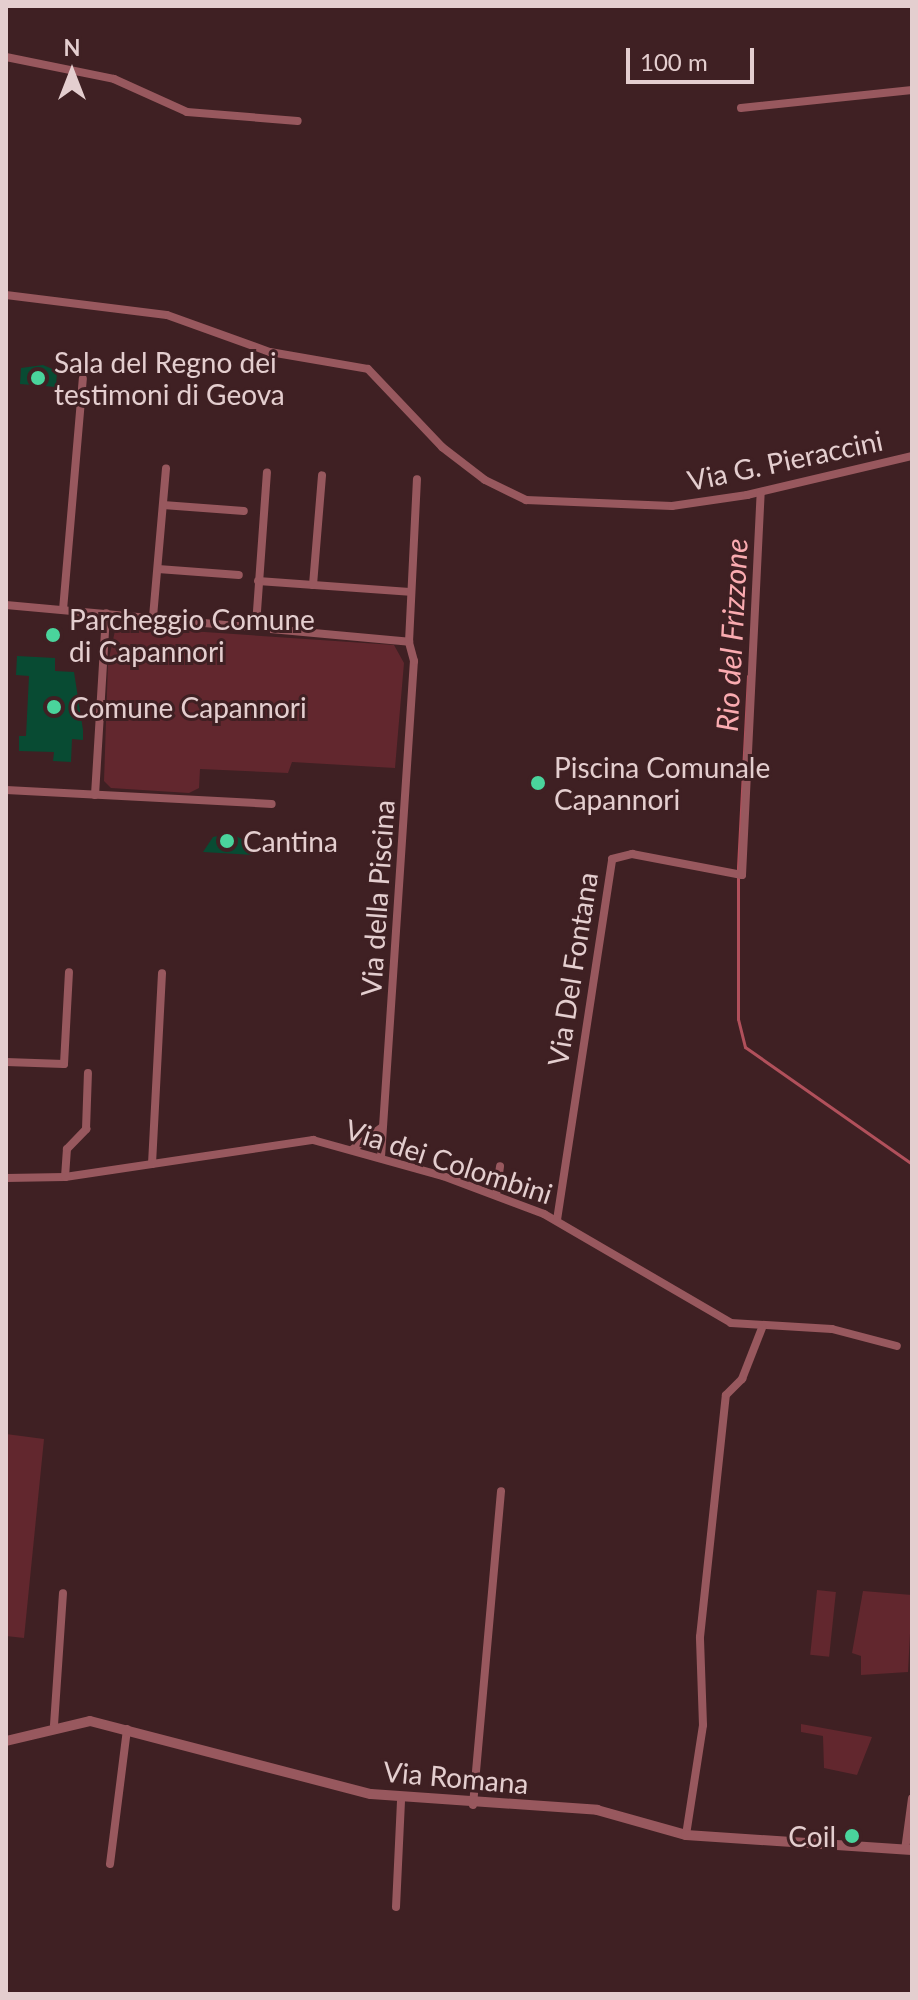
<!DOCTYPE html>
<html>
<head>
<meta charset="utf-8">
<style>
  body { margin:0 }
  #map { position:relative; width:918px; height:2000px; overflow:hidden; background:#3f2023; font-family:Lato,sans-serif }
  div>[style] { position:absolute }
  .green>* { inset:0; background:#62272e; transform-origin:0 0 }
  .stream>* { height:3px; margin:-1.5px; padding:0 1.5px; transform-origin:1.5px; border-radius:1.5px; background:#b1505b }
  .building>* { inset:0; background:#084b33 }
  .minor>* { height:8px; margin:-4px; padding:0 4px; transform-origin:4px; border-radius:4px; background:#98585e }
  .tertiary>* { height:10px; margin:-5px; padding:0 5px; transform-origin:5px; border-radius:5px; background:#98585e }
  .dots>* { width:22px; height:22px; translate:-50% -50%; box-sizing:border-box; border:4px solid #3f2023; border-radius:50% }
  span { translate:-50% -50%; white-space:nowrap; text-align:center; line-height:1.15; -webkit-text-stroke:6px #3f2023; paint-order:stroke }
  .poi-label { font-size:28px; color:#e4cecf }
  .left { translate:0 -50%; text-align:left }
  .right { translate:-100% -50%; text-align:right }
  .street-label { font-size:28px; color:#e4cecf }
  .water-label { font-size:30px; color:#faabb0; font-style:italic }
  .frame { position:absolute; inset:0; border:8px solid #e4cecf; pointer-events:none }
  .north { position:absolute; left:32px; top:32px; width:80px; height:80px; -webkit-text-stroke:6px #3f2023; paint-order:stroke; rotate:0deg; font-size:22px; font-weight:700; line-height:32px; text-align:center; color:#e4cecf }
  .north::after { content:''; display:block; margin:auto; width:28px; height:36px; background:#e4cecf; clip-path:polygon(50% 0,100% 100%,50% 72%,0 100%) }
  .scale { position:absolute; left:626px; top:48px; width:128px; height:36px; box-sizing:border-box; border:4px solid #e4cecf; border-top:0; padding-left:10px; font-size:24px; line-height:28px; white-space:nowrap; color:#e4cecf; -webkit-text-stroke:6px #3f2023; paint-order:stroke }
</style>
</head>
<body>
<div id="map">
  <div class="green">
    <i style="clip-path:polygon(116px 626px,394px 645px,404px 663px,395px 768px,292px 762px,288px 773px,200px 769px,199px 788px,189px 793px,111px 788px,104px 781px,108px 663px)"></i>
    <i style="clip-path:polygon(6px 1434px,44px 1439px,24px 1638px,6px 1636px)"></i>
    <i style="left:817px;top:1590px;width:19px;height:65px;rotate:6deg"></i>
    <i style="clip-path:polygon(863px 1591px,912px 1595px,908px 1672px,861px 1675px,861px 1656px,852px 1653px)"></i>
    <i style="clip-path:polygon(801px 1724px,872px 1737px,857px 1775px,824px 1768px,823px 1736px,801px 1732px)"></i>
  </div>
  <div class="stream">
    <i style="left:748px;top:676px;width:192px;rotate:93deg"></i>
    <i style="left:738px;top:868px;width:151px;rotate:90deg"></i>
    <i style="left:738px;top:1019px;width:29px;rotate:76deg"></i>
    <i style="left:745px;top:1047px;width:204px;rotate:35deg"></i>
  </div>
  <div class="building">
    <i style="clip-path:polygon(43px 365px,57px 371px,56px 387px,20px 384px,21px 368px)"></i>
    <i style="clip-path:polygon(17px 656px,55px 658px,55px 671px,74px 672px,83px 730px,83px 740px,72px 739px,71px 762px,53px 761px,54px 752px,19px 751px,19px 736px,26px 736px,29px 676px,16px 675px)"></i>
    <i style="clip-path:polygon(231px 833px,250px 844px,254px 855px,203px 852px,213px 837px)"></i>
  </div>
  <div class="minor">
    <i style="left:6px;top:57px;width:110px;rotate:11.5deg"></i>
    <i style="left:114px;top:79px;width:80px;rotate:24.3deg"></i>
    <i style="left:187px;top:112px;width:111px;rotate:4.6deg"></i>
    <i style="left:741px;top:108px;width:172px;rotate:-6deg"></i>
    <i style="left:6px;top:295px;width:162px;rotate:7.1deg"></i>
    <i style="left:167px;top:315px;width:109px;rotate:19.8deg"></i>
    <i style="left:270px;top:352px;width:99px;rotate:9.8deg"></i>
    <i style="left:368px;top:369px;width:108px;rotate:46.5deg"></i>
    <i style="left:442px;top:447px;width:54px;rotate:37.5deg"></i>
    <i style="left:485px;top:480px;width:46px;rotate:26deg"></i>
    <i style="left:526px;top:500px;width:146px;rotate:2.4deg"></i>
    <i style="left:672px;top:506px;width:76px;rotate:-8.3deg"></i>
    <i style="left:747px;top:495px;width:170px;rotate:-13.3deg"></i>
    <i style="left:163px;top:505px;width:81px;rotate:4.2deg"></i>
    <i style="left:158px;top:569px;width:81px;rotate:4.2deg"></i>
    <i style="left:258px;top:581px;width:152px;rotate:4.1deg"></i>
    <i style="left:313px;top:585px;width:110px;rotate:-85.3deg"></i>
    <i style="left:6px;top:605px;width:405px;rotate:5.2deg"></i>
    <i style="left:63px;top:610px;width:232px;rotate:-85.1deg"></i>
    <i style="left:153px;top:617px;width:149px;rotate:-85deg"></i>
    <i style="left:256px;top:625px;width:153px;rotate:-85.9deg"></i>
    <i style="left:6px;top:790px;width:266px;rotate:3deg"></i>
    <i style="left:95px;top:795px;width:182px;rotate:-86.5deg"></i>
    <i style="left:6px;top:1062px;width:58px;rotate:2deg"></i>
    <i style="left:64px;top:1064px;width:92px;rotate:-86.9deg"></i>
    <i style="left:353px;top:1149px;width:36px;rotate:-37deg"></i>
    <i style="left:381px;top:1157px;width:497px;rotate:-86.2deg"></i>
    <i style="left:414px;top:661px;width:20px;rotate:-105deg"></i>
    <i style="left:409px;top:642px;width:163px;rotate:-87.2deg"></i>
    <i style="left:152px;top:1164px;width:191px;rotate:-87deg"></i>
    <i style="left:65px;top:1177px;width:28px;rotate:-86deg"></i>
    <i style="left:67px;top:1149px;width:28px;rotate:-46deg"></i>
    <i style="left:86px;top:1129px;width:56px;rotate:-88deg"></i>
    <i style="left:6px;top:1178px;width:59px;rotate:-1deg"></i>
    <i style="left:65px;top:1177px;width:251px;rotate:-8.5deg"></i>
    <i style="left:313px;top:1140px;width:135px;rotate:15.5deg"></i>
    <i style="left:443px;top:1176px;width:108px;rotate:20.6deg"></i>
    <i style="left:544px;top:1214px;width:216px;rotate:30.2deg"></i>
    <i style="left:731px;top:1323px;width:101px;rotate:3.4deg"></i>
    <i style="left:832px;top:1329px;width:67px;rotate:14.7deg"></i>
    <i style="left:496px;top:1195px;width:29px;rotate:-82deg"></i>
    <i style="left:557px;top:1220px;width:365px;rotate:-81.3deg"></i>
    <i style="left:612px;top:859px;width:21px;rotate:-14deg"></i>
    <i style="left:632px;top:854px;width:112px;rotate:10.8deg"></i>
    <i style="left:742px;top:875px;width:383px;rotate:-87.2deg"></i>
    <i style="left:54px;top:1725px;width:132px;rotate:-86.1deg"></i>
    <i style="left:473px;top:1805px;width:315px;rotate:-84.9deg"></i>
    <i style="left:686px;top:1835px;width:111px;rotate:-81.2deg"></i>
    <i style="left:703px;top:1725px;width:88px;rotate:-92deg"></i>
    <i style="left:700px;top:1637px;width:243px;rotate:-83.9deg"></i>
    <i style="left:726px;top:1395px;width:23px;rotate:-45deg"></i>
    <i style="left:742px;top:1379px;width:55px;rotate:-68.6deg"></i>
    <i style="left:905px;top:1850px;width:52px;rotate:-82.3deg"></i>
    <i style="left:110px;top:1864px;width:136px;rotate:-82.8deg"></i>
    <i style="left:396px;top:1907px;width:108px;rotate:-87.3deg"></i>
  </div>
  <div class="tertiary">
    <i style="left:6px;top:1741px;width:86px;rotate:-13.4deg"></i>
    <i style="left:90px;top:1721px;width:290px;rotate:14.6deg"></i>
    <i style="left:371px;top:1794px;width:227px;rotate:4deg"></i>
    <i style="left:597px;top:1810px;width:92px;rotate:15.7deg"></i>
    <i style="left:686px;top:1835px;width:226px;rotate:3.8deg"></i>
  </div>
  <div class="dots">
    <i style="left:38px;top:378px;background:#4ad49c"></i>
    <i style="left:53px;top:635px;background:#4ad49c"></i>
    <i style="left:54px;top:707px;background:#4ad49c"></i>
    <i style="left:538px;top:783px;background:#4ad49c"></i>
    <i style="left:227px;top:841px;background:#4ad49c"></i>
    <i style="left:852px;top:1836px;background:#4ad49c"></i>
  </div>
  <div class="poi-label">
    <span class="left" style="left:54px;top:378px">Sala del Regno dei<br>testimoni di Geova</span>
    <span class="left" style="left:69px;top:635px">Parcheggio Comune<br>di Capannori</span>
    <span class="left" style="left:70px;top:707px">Comune Capannori</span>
    <span class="left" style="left:554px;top:783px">Piscina Comunale<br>Capannori</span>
    <span class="left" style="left:243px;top:841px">Cantina</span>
    <span class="right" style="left:836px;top:1836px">Coil</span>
  </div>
  <div class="street-label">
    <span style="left:785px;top:460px;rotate:-12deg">Via G. Pieraccini</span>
    <span style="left:377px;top:898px;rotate:-86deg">Via della Piscina</span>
    <span style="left:572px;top:969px;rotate:-81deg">Via Del Fontana</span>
    <span style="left:449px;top:1161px;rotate:18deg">Via dei Colombini</span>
    <span style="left:456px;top:1777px;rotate:5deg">Via Romana</span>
  </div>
  <div class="water-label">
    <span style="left:731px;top:635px;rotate:-87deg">Rio del Frizzone</span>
  </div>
  <div class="frame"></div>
  <div class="north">N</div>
  <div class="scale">100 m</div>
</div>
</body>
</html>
